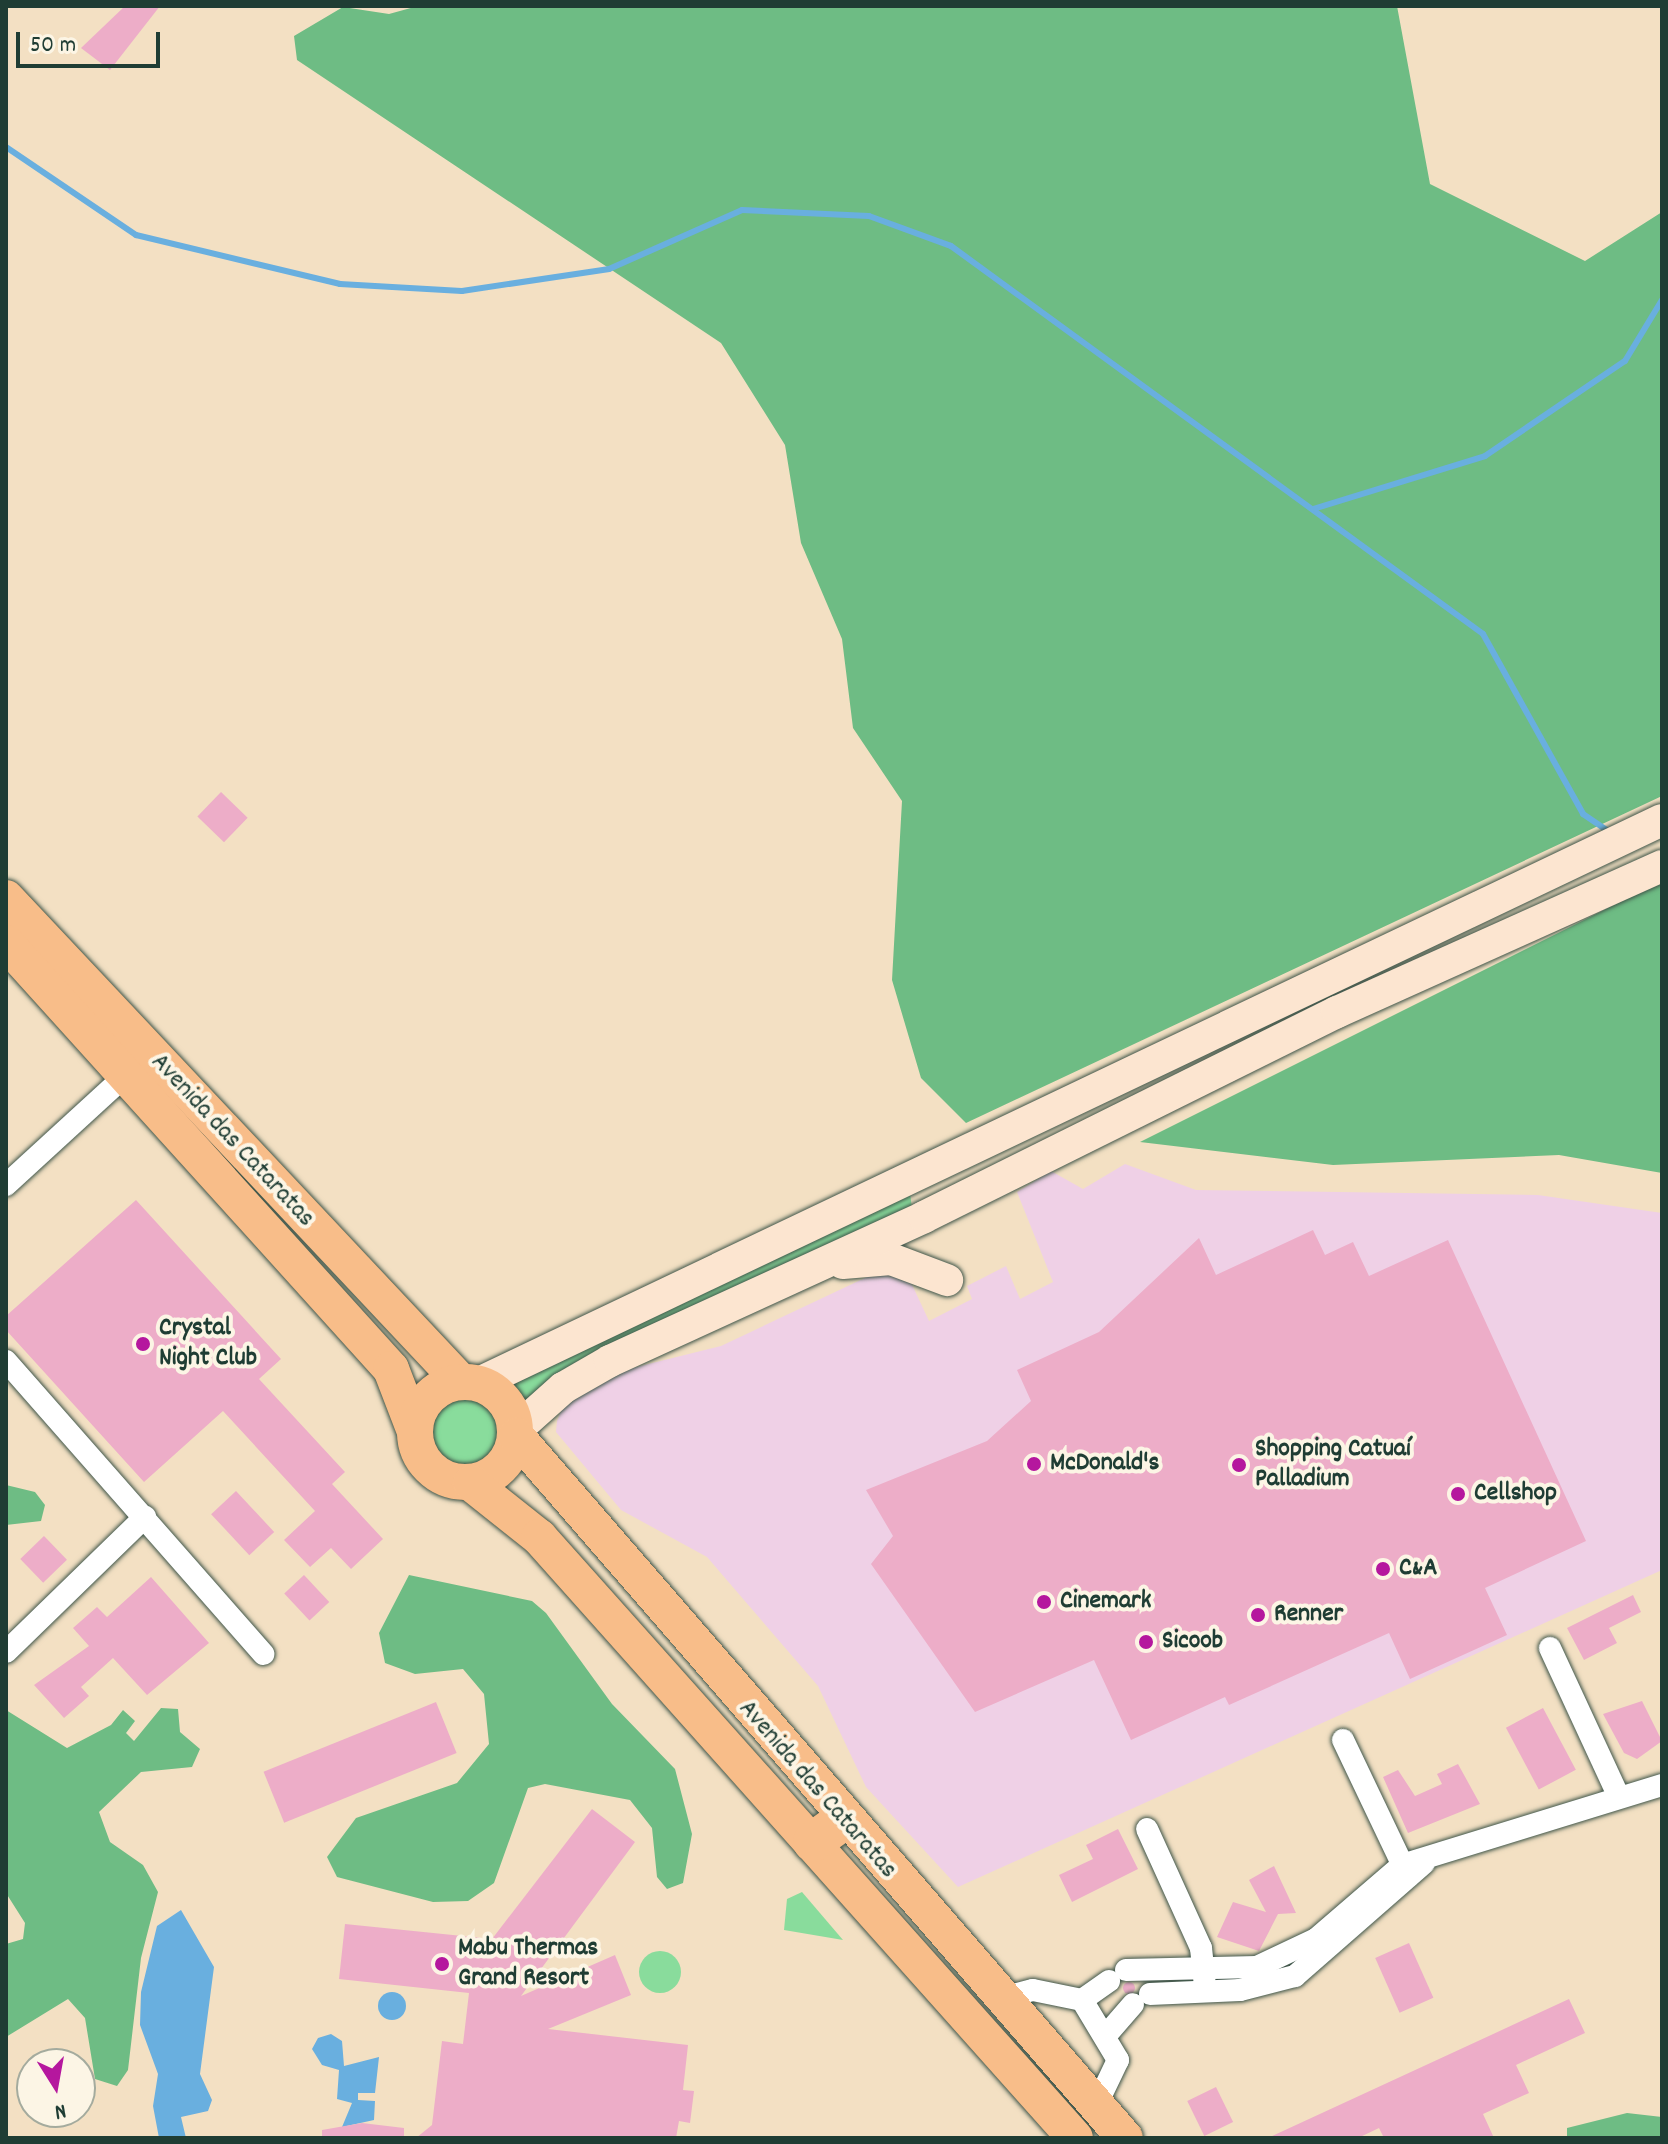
<!DOCTYPE html>
<html>
<head>
<meta charset="utf-8">
<style>
  body { margin:0 }
  #map { position:relative; width:1668px; height:2144px; overflow:hidden; background:#f3e0c3; font-family:Dekko,sans-serif }
  div>[style] { position:absolute }
  .built>* { inset:0; background:#efd0e6 }
  .green>* { inset:0; background:#89dc9c }
  .round { border-radius:50% }
  .forest>* { inset:0; background:#6ebc84 }
  .water>* { inset:0; background:#69afdf }
  .stream>* { height:6px; margin:-3px; padding:0 3px; transform-origin:3px; border-radius:3px; background:#69afdf }
  .building>* { inset:0; background:#edadc8; transform-origin:0 0 }
  .roads { filter:drop-shadow(0 0 2px #3f5549) drop-shadow(0 0 2px #3f5549) }
  .street>* { height:22px; margin:-11px; padding:0 11px; transform-origin:11px; border-radius:11px; background:#fff }
  .secondary>* { height:32px; margin:-16px; padding:0 16px; transform-origin:16px; border-radius:16px; background:#fce5d0 }
  .primary>* { height:36px; margin:-18px; padding:0 18px; transform-origin:18px; border-radius:18px; background:#f8bd89 }
  .primary>.ring { margin:-18px; padding:0; box-sizing:content-box; background:none; border:36px solid #f8bd89; border-radius:50% }
  .highway>* { height:40px; margin:-20px; padding:0 20px; transform-origin:20px; border-radius:20px; background:#f8bd89 }
  .dots>* { width:22px; height:22px; translate:-50% -50%; box-sizing:border-box; border:4px solid #fcf5e5; border-radius:50% }
  span { translate:-50% -50%; white-space:nowrap; text-align:center; line-height:1.15; -webkit-text-stroke:8px #fcf5e5; paint-order:stroke }
  .street-label { font-size:26px; color:#1f3d34 }
  .poi-label { font-size:26px; color:#1f3d34; font-weight:700 }
  .left { translate:0 -50%; text-align:left }
  .frame { position:absolute; inset:0; border:8px solid #1f3d34; pointer-events:none }
  .north { position:absolute; left:16px; top:2048px; width:80px; height:80px; box-sizing:border-box; background:#fcf5e5; border:2px solid #a4ab9e; border-radius:50%; rotate:169deg; font-size:22px; font-weight:700; line-height:32px; text-align:center; color:#1f3d34 }
  .north::after { content:''; display:block; margin:auto; width:28px; height:36px; background:#b5179e; clip-path:polygon(50% 0,100% 100%,50% 72%,0 100%) }
  .scale { position:absolute; left:16px; top:32px; width:144px; height:36px; box-sizing:border-box; border:4px solid #1f3d34; border-top:0; padding-left:10px; font-size:24px; line-height:28px; white-space:nowrap; color:#1f3d34; -webkit-text-stroke:6px #fcf5e5; paint-order:stroke }
</style>
</head>
<body>
<div id="map">
  <div class="built">
    <i style="clip-path:polygon(1125px 1164px,1196px 1190px,1538px 1195px,1662px 1213px,1662px 1570px,958px 1887px,866px 1787px,818px 1686px,707px 1557px,621px 1510px,556px 1432px,557px 1421px,565px 1401px,612px 1373px,721px 1346px,886px 1268px,908px 1276px,929px 1321px,972px 1299px,967px 1286px,1006px 1266px,1020px 1299px,1053px 1282px,1017px 1192px,1051px 1171px,1083px 1189px)"></i>
  </div>
  <div class="green">
    <i style="clip-path:polygon(910px 1192px,912px 1209px,529px 1412px,506px 1388px)"></i>
    <i class="round" style="left:430px;top:1397px;width:70px;height:70px"></i>
    <i style="clip-path:polygon(802px 1892px,843px 1940px,784px 1930px,787px 1899px)"></i>
    <i class="round" style="left:639px;top:1951px;width:42px;height:42px"></i>
  </div>
  <div class="forest">
    <i style="clip-path:polygon(418px 6px,1397px 6px,1430px 184px,1585px 261px,1662px 212px,1662px 796px,966px 1123px,921px 1078px,892px 980px,902px 801px,853px 728px,842px 639px,801px 543px,785px 445px,721px 343px,297px 60px,294px 36px,343px 7px,389px 14px)"></i>
    <i style="clip-path:polygon(1662px 881px,1662px 1173px,1559px 1155px,1333px 1165px,1140px 1142px)"></i>
    <i style="clip-path:polygon(6px 1485px,35px 1492px,45px 1505px,41px 1521px,6px 1525px)"></i>
    <i style="clip-path:polygon(409px 1575px,532px 1601px,546px 1613px,612px 1704px,675px 1769px,692px 1834px,683px 1883px,667px 1889px,657px 1877px,652px 1828px,630px 1800px,545px 1784px,528px 1788px,494px 1883px,468px 1901px,433px 1902px,337px 1877px,327px 1857px,356px 1818px,457px 1783px,489px 1744px,484px 1694px,463px 1669px,415px 1674px,385px 1663px,379px 1633px)"></i>
    <i style="clip-path:polygon(161px 1708px,178px 1709px,180px 1732px,200px 1749px,192px 1767px,141px 1772px,99px 1812px,110px 1842px,143px 1865px,158px 1892px,141px 1958px,128px 2070px,117px 2086px,95px 2079px,85px 2018px,68px 1999px,6px 2037px,6px 1944px,23px 1939px,25px 1923px,6px 1893px,6px 1710px,67px 1748px,111px 1725px,123px 1710px,135px 1721px,126px 1733px,134px 1741px)"></i>
    <i style="clip-path:polygon(1627px 2113px,1662px 2117px,1662px 2138px,1567px 2138px,1567px 2128px)"></i>
  </div>
  <div class="water">
    <i style="clip-path:polygon(181px 1910px,214px 1967px,200px 2074px,212px 2100px,208px 2111px,181px 2117px,186px 2138px,159px 2138px,153px 2106px,158px 2074px,140px 2025px,141px 1992px,157px 1926px)"></i>
    <i class="round" style="left:378px;top:1992px;width:28px;height:28px"></i>
    <i style="clip-path:polygon(331px 2034px,342px 2041px,344px 2066px,379px 2057px,375px 2093px,358px 2093px,358px 2100px,375px 2101px,374px 2120px,342px 2127px,352px 2103px,337px 2099px,339px 2070px,322px 2065px,312px 2049px,318px 2038px)"></i>
  </div>
  <div class="stream">
    <i style="left:6px;top:147px;width:157px;rotate:34.1deg"></i>
    <i style="left:136px;top:235px;width:210px;rotate:13.5deg"></i>
    <i style="left:340px;top:284px;width:122px;rotate:3.3deg"></i>
    <i style="left:462px;top:291px;width:149px;rotate:-8.5deg"></i>
    <i style="left:609px;top:269px;width:145px;rotate:-23.9deg"></i>
    <i style="left:742px;top:210px;width:127px;rotate:2.7deg"></i>
    <i style="left:869px;top:216px;width:87px;rotate:20.1deg"></i>
    <i style="left:951px;top:246px;width:658px;rotate:36.1deg"></i>
    <i style="left:1483px;top:634px;width:206px;rotate:60.9deg"></i>
    <i style="left:1583px;top:814px;width:32px;rotate:34deg"></i>
    <i style="left:1313px;top:509px;width:180px;rotate:-17.1deg"></i>
    <i style="left:1485px;top:456px;width:169px;rotate:-34.2deg"></i>
    <i style="left:1625px;top:361px;width:71px;rotate:-58.8deg"></i>
  </div>
  <div class="building">
    <i style="clip-path:polygon(125px 6px,160px 6px,110px 70px,81px 48px)"></i>
    <i style="left:221px;top:792px;width:37px;height:34px;rotate:44deg"></i>
    <i style="clip-path:polygon(136px 1200px,281px 1359px,259px 1379px,345px 1472px,332px 1484px,383px 1539px,351px 1569px,331px 1548px,310px 1567px,284px 1540px,315px 1511px,223px 1411px,144px 1482px,6px 1330px,6px 1316px)"></i>
    <i style="clip-path:polygon(1313px 1230px,1325px 1255px,1353px 1242px,1369px 1276px,1448px 1240px,1586px 1541px,1485px 1588px,1507px 1635px,1410px 1679px,1389px 1633px,1229px 1705px,1225px 1697px,1131px 1740px,1094px 1660px,975px 1712px,871px 1564px,893px 1536px,866px 1490px,987px 1441px,1031px 1401px,1017px 1370px,1099px 1332px,1199px 1238px,1216px 1275px)"></i>
    <i style="left:236px;top:1491px;width:56px;height:34px;rotate:47deg"></i>
    <i style="left:44px;top:1536px;width:33px;height:33px;rotate:46deg"></i>
    <i style="left:304px;top:1575px;width:37px;height:27px;rotate:47deg"></i>
    <i style="clip-path:polygon(151px 1577px,209px 1643px,147px 1695px,113px 1658px,81px 1687px,89px 1696px,64px 1718px,34px 1685px,89px 1646px,73px 1628px,97px 1607px,107px 1617px)"></i>
    <i style="clip-path:polygon(1633px 1595px,1641px 1612px,1609px 1628px,1617px 1643px,1584px 1660px,1567px 1628px)"></i>
    <i style="clip-path:polygon(1642px 1701px,1662px 1741px,1637px 1759px,1624px 1753px,1603px 1714px)"></i>
    <i style="left:436px;top:1702px;width:55px;height:186px;rotate:68deg"></i>
    <i style="left:1543px;top:1708px;width:70px;height:42px;rotate:62deg"></i>
    <i style="clip-path:polygon(1458px 1764px,1480px 1804px,1408px 1833px,1383px 1777px,1398px 1770px,1415px 1796px,1442px 1784px,1437px 1774px)"></i>
    <i style="clip-path:polygon(592px 1809px,635px 1842px,521px 1996px,615px 1955px,631px 1995px,548px 2029px,688px 2045px,683px 2090px,694px 2091px,690px 2123px,679px 2121px,676px 2138px,416px 2138px,432px 2125px,442px 2041px,463px 2044px,469px 1993px,339px 1979px,345px 1924px,492px 1939px)"></i>
    <i style="clip-path:polygon(1118px 1829px,1138px 1869px,1072px 1902px,1059px 1875px,1093px 1859px,1086px 1845px)"></i>
    <i style="clip-path:polygon(1274px 1866px,1296px 1913px,1278px 1914px,1259px 1951px,1217px 1937px,1233px 1902px,1266px 1912px,1249px 1880px)"></i>
    <i style="left:1409px;top:1943px;width:60px;height:37px;rotate:66deg"></i>
    <i class="round" style="left:1123px;top:1982px;width:12px;height:12px"></i>
    <i style="clip-path:polygon(1569px 1999px,1585px 2033px,1516px 2065px,1529px 2093px,1483px 2114px,1494px 2138px,1384px 2138px,1379px 2128px,1358px 2138px,1268px 2138px)"></i>
    <i style="left:1216px;top:2087px;width:39px;height:32px;rotate:64deg"></i>
    <i style="clip-path:polygon(362px 2123px,404px 2128px,404px 2138px,322px 2138px,322px 2130px)"></i>
  </div>
  <div class="roads">
    <div class="street">
      <i style="left:6px;top:1185px;width:160px;rotate:-42.5deg"></i>
      <i style="left:6px;top:1361px;width:390px;rotate:48.7deg"></i>
      <i style="left:1550px;top:1648px;width:160px;rotate:65.2deg"></i>
      <i style="left:6px;top:1652px;width:194px;rotate:-44.2deg"></i>
      <i style="left:1343px;top:1740px;width:151px;rotate:64.5deg"></i>
      <i style="left:1147px;top:1829px;width:131px;rotate:65.6deg"></i>
      <i style="left:1201px;top:1948px;width:36px;rotate:84deg"></i>
      <i style="left:1126px;top:1970px;width:131px;rotate:-1.3deg"></i>
      <i style="left:1257px;top:1967px;width:65px;rotate:-25.4deg"></i>
      <i style="left:1316px;top:1939px;width:113px;rotate:-40.7deg"></i>
      <i style="left:1402px;top:1865px;width:272px;rotate:-17.1deg"></i>
      <i style="left:1150px;top:1994px;width:90px;rotate:-2.5deg"></i>
      <i style="left:1240px;top:1990px;width:57px;rotate:-14.3deg"></i>
      <i style="left:1295px;top:1976px;width:171px;rotate:-41.2deg"></i>
      <i style="left:999px;top:1999px;width:35px;rotate:-15deg"></i>
      <i style="left:1033px;top:1990px;width:50px;rotate:11.5deg"></i>
      <i style="left:1082px;top:2000px;width:70px;rotate:59deg"></i>
      <i style="left:1118px;top:2060px;width:51px;rotate:115.6deg"></i>
      <i style="left:1082px;top:2000px;width:33px;rotate:-35deg"></i>
      <i style="left:1108px;top:2033px;width:38px;rotate:-49deg"></i>
    </div>
    <div class="secondary">
      <i style="left:843px;top:1263px;width:48px;rotate:-4.8deg"></i>
      <i style="left:891px;top:1259px;width:60px;rotate:20.6deg"></i>
      <i style="left:479px;top:1383px;width:1310px;rotate:-25.45deg"></i>
      <i style="left:516px;top:1430px;width:63px;rotate:-41.8deg"></i>
      <i style="left:563px;top:1388px;width:54px;rotate:-29.9deg"></i>
      <i style="left:610px;top:1361px;width:345px;rotate:-24.6deg"></i>
      <i style="left:924px;top:1217px;width:461px;rotate:-26.4deg"></i>
      <i style="left:1337px;top:1012px;width:356px;rotate:-24.2deg"></i>
    </div>
    <div class="primary">
      <i style="left:6px;top:898px;width:664px;rotate:46.77deg"></i>
      <i style="left:6px;top:943px;width:574px;rotate:47.89deg"></i>
      <i style="left:391px;top:1369px;width:64px;rotate:69deg"></i>
      <i class="ring" style="left:415px;top:1382px;width:64px;height:64px"></i>
      <i style="left:516px;top:1436px;width:929px;rotate:49.06deg"></i>
      <i style="left:471px;top:1483px;width:87px;rotate:38.5deg"></i>
      <i style="left:539px;top:1537px;width:805px;rotate:48.27deg"></i>
    </div>
    <div class="highway">
      <i style="left:813px;top:1842px;width:37px;rotate:-36deg"></i>
    </div>
  </div>
  <div class="dots">
    <i style="left:143px;top:1344px;background:#b5179e"></i>
    <i style="left:1034px;top:1464px;background:#b5179e"></i>
    <i style="left:1239px;top:1465px;background:#b5179e"></i>
    <i style="left:1458px;top:1494px;background:#b5179e"></i>
    <i style="left:1383px;top:1569px;background:#b5179e"></i>
    <i style="left:1044px;top:1602px;background:#b5179e"></i>
    <i style="left:1258px;top:1615px;background:#b5179e"></i>
    <i style="left:1146px;top:1642px;background:#b5179e"></i>
    <i style="left:442px;top:1964px;background:#b5179e"></i>
  </div>
  <div class="street-label">
    <span style="left:232px;top:1141px;rotate:47deg">Avenida das Cataratas</span>
    <span style="left:817px;top:1790px;rotate:49deg">Avenida das Cataratas</span>
  </div>
  <div class="poi-label">
    <span class="left" style="left:159px;top:1344px">Crystal<br>Night Club</span>
    <span class="left" style="left:1255px;top:1465px">Shopping Catuaí<br>Palladium</span>
    <span class="left" style="left:1050px;top:1464px">McDonald's</span>
    <span class="left" style="left:1474px;top:1494px">Cellshop</span>
    <span class="left" style="left:1399px;top:1569px">C&amp;A</span>
    <span class="left" style="left:1060px;top:1602px">Cinemark</span>
    <span class="left" style="left:1274px;top:1615px">Renner</span>
    <span class="left" style="left:1162px;top:1642px">Sicoob</span>
    <span class="left" style="left:458px;top:1964px">Mabu Thermas<br>Grand Resort</span>
  </div>
  <div class="frame"></div>
  <div class="north">N</div>
  <div class="scale">50 m</div>
</div>
</body>
</html>
